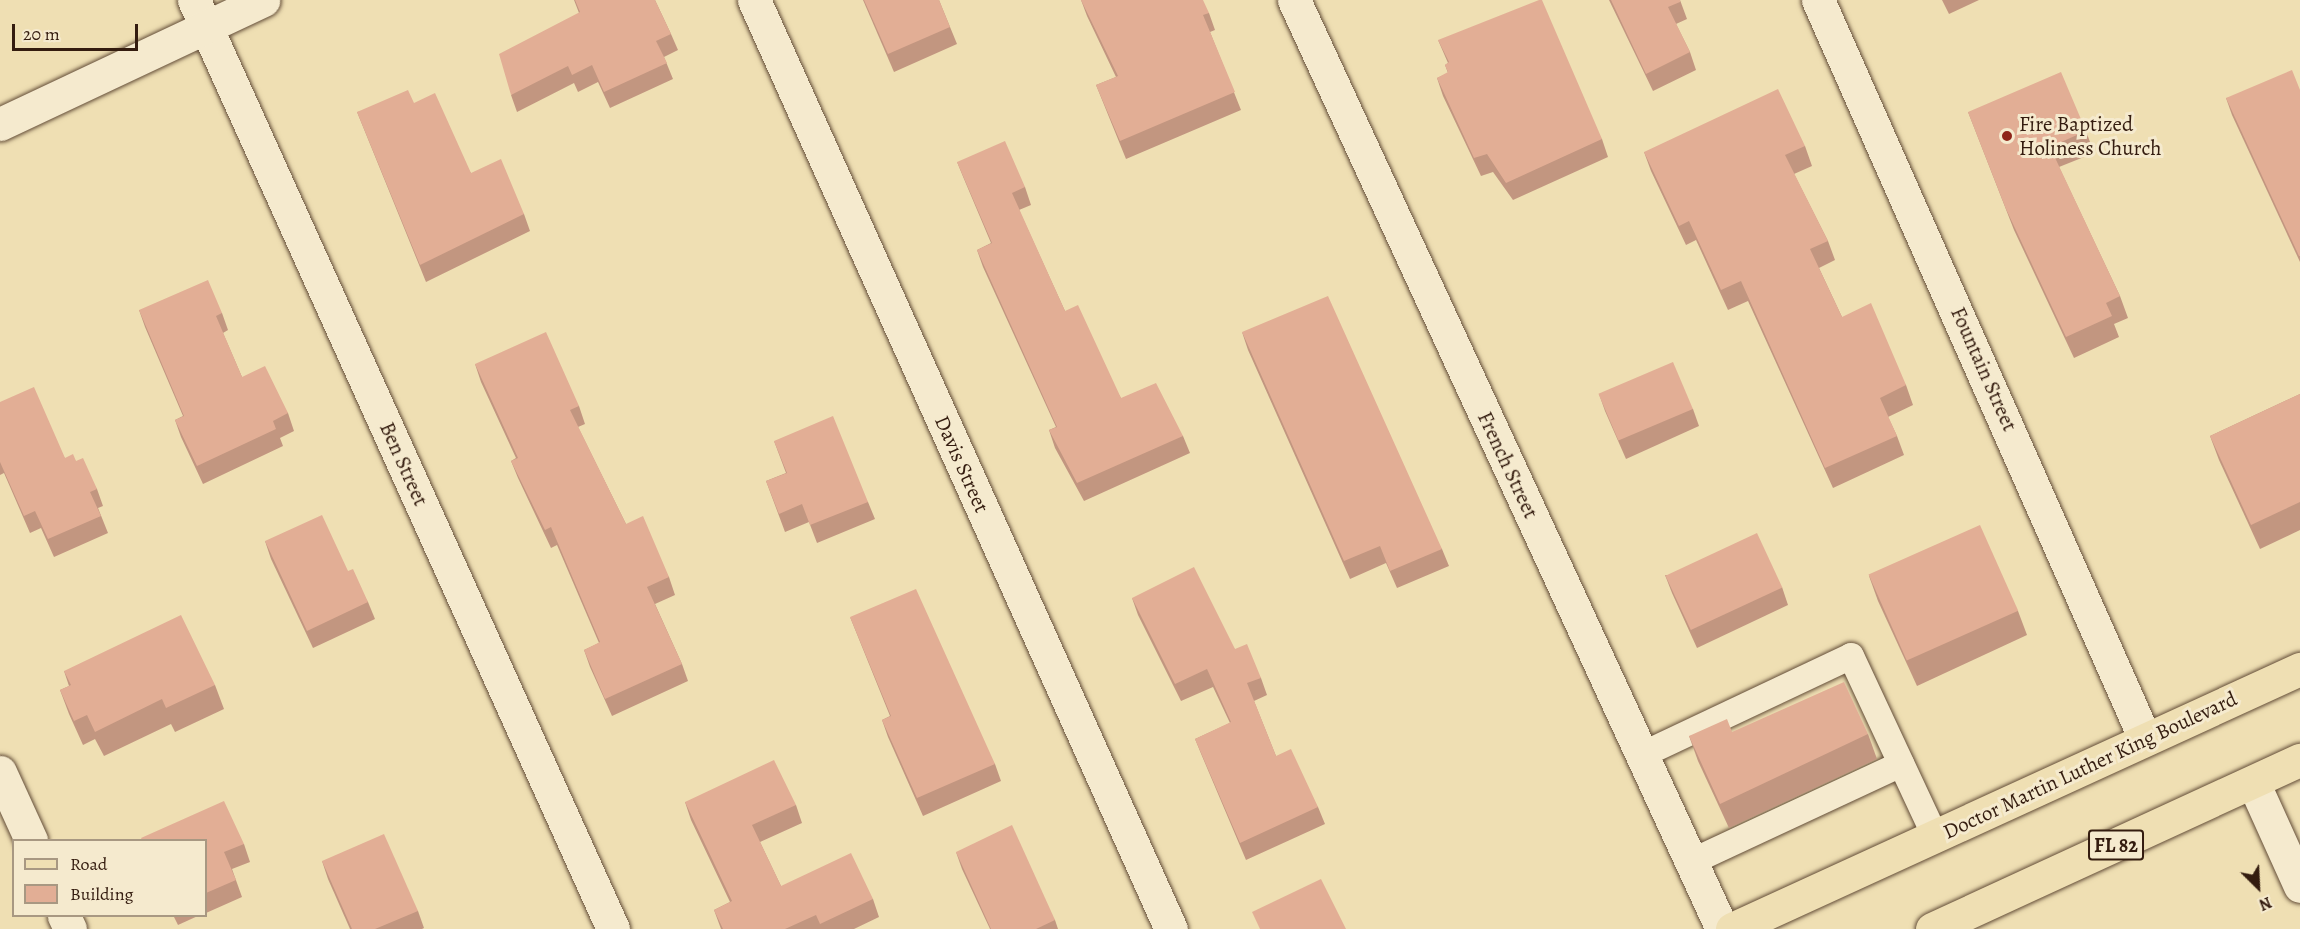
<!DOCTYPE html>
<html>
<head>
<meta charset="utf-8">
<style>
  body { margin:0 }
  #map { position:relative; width:2300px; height:929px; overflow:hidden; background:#efdfb3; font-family:Alegreya,serif }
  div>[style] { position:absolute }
  .roads { filter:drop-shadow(0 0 2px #634d38) drop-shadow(0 0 2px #634d38) }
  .service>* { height:26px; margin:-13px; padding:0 13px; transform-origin:13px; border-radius:13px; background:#f5eace }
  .minor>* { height:33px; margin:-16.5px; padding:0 16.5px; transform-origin:16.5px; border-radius:16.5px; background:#f5eace }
  .primary>* { height:33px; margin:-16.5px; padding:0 16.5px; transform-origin:16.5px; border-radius:16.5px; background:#efdfb3 }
  .wall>* { inset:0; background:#c29680 }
  .building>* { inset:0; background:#e2ae95; transform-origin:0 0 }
  .dots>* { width:16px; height:16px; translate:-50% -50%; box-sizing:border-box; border:3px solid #f5eace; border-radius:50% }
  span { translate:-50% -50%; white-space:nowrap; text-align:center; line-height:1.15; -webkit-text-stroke:6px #f5eace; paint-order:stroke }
  .shield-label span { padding:2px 4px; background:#f5eace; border:2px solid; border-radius:4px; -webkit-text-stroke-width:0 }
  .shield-label { font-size:20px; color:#341c0f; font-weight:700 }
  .poi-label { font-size:21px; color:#341c0f }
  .left { translate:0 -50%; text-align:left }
  .street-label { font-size:21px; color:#341c0f }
  .legend { position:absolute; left:12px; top:839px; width:195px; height:78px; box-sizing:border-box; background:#f5eace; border:2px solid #a89882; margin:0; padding:8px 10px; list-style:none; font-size:18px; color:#341c0f }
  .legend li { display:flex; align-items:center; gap:12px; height:30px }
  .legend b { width:30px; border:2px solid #a89882 }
  .north { position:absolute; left:2228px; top:857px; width:60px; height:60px; -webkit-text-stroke:4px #f5eace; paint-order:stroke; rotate:156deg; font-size:16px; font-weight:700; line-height:24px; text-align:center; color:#341c0f }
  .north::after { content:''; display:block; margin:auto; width:21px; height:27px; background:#341c0f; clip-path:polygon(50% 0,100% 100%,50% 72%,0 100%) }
  .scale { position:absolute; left:12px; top:24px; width:126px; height:27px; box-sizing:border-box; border:3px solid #341c0f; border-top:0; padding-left:8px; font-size:18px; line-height:21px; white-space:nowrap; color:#341c0f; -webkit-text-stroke:4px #f5eace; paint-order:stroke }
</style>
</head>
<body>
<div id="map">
  <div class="roads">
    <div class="service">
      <i style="left:1642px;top:755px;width:231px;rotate:-25.3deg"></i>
      <i style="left:1851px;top:656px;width:199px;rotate:65deg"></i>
      <i style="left:1691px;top:862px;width:232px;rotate:-25deg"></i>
    </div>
    <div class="minor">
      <i style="left:194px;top:0;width:1019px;rotate:65.72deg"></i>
      <i style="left:754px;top:0;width:1018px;rotate:65.83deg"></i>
      <i style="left:1294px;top:0;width:1023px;rotate:65.26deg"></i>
      <i style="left:1818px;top:0;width:808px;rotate:66.13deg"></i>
      <i style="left:0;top:124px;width:291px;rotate:-25.2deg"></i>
      <i style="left:0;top:772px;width:75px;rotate:65.5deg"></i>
      <i style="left:2253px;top:782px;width:114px;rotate:65.7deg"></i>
      <i style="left:64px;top:916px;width:14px;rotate:65deg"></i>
    </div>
    <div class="primary">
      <i style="left:1732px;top:929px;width:625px;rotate:-24.6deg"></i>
      <i style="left:1932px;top:929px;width:405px;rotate:-24.7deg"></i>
    </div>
  </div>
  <div class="wall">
    <i style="clip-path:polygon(574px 0,655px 0,671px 34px,678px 50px,664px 57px,673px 79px,610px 108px,598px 82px,578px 92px,574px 83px,517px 112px,511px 95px,579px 13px)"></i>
    <i style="clip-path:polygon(863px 0,939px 0,957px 44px,894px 72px)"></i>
    <i style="clip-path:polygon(1081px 0,1209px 13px,1215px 30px,1210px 32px,1241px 110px,1126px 159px,1096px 85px,1116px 77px,1087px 16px)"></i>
    <i style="clip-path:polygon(1609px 0,1680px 0,1687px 19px,1676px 24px,1690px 52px,1696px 70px,1653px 91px)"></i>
    <i style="clip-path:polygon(1942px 0,1979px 0,1949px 14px)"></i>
    <i style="clip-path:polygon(1438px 40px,1602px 139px,1608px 157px,1513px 200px,1493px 172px,1481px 176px,1443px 96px,1437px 78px,1448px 73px,1445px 65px,1448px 63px)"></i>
    <i style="clip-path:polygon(2300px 90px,2300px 262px,2232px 115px,2226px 98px)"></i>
    <i style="clip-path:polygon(414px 103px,471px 173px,524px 214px,530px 231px,426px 282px,357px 112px)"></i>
    <i style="clip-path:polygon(1968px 112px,2086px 131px,2094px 153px,2059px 167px,2120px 296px,2128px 318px,2114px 324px,2119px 337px,2074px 358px,2014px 230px)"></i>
    <i style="clip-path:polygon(1805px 146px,1812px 166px,1794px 174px,1828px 241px,1835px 260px,1819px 268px,1842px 317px,1906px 385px,1913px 405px,1888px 417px,1897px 436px,1904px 455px,1833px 488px,1748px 301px,1728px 310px,1696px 240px,1686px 245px,1651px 171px,1644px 152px)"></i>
    <i style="clip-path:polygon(957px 162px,1025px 187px,1031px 205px,1019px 210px,1065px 311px,1121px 398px,1183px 436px,1190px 453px,1084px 501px,1055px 448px,1049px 430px,1056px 427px,983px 267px,977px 250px,991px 243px,964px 179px)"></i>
    <i style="clip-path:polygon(139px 310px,222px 313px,228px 330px,223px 333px,242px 377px,288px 413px,294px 431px,280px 438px,283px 446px,203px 484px,181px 437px,175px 420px,183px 416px,145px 327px)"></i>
    <i style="clip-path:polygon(1242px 332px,1442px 549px,1449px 566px,1397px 588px,1386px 563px,1350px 579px,1248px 350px)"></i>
    <i style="clip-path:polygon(475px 364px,579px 406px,585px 424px,578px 427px,626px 524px,669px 577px,675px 595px,655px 604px,682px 664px,688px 681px,612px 716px,590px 667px,584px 650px,599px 643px,557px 545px,551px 548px,518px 478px,511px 461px,516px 458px,481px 382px)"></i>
    <i style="clip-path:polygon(1599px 394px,1693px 409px,1699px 426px,1626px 459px,1605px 411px)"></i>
    <i style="clip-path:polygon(2300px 394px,2300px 530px,2260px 549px,2219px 460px,2210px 436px)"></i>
    <i style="clip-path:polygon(0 402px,65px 458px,76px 461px,97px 489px,103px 506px,98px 508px,108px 533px,54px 557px,41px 528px,30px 533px,4px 473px,0 475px)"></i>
    <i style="clip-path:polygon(774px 441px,868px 502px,875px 519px,817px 543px,809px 522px,785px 532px,766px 481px,786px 473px)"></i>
    <i style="clip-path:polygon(265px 541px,348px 571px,368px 602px,375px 619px,313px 648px,271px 559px)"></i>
    <i style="clip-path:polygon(1665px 575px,1782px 587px,1788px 605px,1697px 648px,1672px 593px)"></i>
    <i style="clip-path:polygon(1869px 576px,2018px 611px,2027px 635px,1917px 686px,1878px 601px)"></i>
    <i style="clip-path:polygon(1132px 598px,1235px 649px,1261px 678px,1267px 695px,1254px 701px,1276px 756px,1318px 807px,1325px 824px,1246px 860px,1202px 756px,1195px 739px,1230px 723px,1213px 687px,1181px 701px,1138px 615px)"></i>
    <i style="clip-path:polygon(850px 617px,995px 764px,1001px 781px,923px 816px,888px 737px,882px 720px,890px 716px)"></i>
    <i style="clip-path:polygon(64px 671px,215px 685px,224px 709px,175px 732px,171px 724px,104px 756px,95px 739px,83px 745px,69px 714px,60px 690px,69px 686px)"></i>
    <i style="clip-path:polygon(1732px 732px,1868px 734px,1877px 759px,1729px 828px,1698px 761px,1689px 736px)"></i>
    <i style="clip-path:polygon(685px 802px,796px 805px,802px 823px,760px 842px,781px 886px,873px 899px,879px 917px,854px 929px,721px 929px,714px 910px,730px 902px,691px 820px)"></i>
    <i style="clip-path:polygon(206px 840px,244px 844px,250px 862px,232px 869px,242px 897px,206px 913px)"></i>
    <i style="clip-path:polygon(956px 852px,1055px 920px,1058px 929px,990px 929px,962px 869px)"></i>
    <i style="clip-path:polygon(322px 861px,418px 911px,424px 928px,422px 929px,350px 929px,328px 879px)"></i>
    <i style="clip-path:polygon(173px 915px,200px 915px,178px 925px)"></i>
  </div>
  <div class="building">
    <i style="clip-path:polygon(575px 0,655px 0,671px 34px,656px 41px,667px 63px,604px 92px,592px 65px,572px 75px,568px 66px,511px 95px,499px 54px,580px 12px)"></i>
    <i style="clip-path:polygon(864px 0,939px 0,950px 27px,888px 54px)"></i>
    <i style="clip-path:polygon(1081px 0,1203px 0,1209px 13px,1203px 15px,1235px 92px,1120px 141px,1096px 85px,1118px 76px)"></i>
    <i style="clip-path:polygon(1539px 0,1542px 0,1602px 139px,1506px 183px,1487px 154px,1474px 158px,1437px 78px,1448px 72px,1445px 65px,1449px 62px,1438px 40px)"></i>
    <i style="clip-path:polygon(1611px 0,1680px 0,1680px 2px,1668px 7px,1690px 52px,1646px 74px)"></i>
    <i style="clip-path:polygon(2292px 70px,2300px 90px,2300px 256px,2299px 256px,2226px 98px)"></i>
    <i style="clip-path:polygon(2061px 72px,2086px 131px,2050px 147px,2120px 296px,2106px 303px,2112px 316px,2066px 337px,2006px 209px,1968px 112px)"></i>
    <i style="clip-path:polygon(1778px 89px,1805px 146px,1785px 155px,1828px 241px,1810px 249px,1842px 317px,1871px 303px,1906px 385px,1880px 398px,1897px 436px,1825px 468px,1741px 281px,1721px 290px,1689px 221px,1679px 226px,1644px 152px)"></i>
    <i style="clip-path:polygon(408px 90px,414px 103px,435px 93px,471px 173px,501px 159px,524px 214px,420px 265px,357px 112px)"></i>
    <i style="clip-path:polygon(1005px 141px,1025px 187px,1012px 193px,1065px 311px,1078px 305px,1121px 398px,1156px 383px,1183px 436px,1077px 483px,1049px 430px,1057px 427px,977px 250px,992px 243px,957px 162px)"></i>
    <i style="clip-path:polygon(208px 280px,222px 313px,216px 316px,242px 377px,265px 366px,288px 413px,273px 421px,276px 429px,197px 466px,175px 420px,184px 416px,139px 310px)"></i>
    <i style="clip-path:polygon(1328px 296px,1442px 549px,1390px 571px,1380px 546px,1344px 561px,1242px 332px)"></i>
    <i style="clip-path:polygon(546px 332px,579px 406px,570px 410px,626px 524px,643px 516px,669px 577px,647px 587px,682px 664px,605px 699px,584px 650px,600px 642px,551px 527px,545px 530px,511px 461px,518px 458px,475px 364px)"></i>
    <i style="left:1673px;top:362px;width:51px;height:81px;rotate:67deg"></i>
    <i style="clip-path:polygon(34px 387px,65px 458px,73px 454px,76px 461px,83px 458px,97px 489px,90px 492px,101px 516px,48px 539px,35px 511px,24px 516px,0 462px,0 402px)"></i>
    <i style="clip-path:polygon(2300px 394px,2300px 502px,2251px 525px,2210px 436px)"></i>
    <i style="clip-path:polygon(833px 416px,868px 502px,810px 525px,802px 504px,779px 514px,766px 481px,787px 473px,774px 441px)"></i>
    <i style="clip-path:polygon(322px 515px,348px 571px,353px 569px,368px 602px,307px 631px,265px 541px)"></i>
    <i style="left:1980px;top:525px;width:94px;height:122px;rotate:66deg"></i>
    <i style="left:1757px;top:533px;width:60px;height:101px;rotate:65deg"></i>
    <i style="clip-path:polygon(1194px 567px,1235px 649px,1247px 644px,1261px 678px,1247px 683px,1276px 756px,1291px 749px,1318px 807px,1240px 843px,1195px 739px,1231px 722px,1207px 669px,1175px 684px,1132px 598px)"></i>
    <i style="clip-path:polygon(916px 589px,995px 764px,917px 798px,882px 720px,891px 716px,850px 617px)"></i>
    <i style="clip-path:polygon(181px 615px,215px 685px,166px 708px,162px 699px,95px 732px,87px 715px,74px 721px,60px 690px,71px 685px,64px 671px)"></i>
    <i style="clip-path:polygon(1844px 682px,1868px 734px,1720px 804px,1689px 736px,1727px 719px,1732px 732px)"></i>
    <i style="clip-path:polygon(774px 760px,796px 805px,752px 825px,781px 886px,851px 853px,873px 899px,820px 924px,816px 915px,785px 929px,723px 929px,714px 910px,732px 901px,685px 802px)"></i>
    <i style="clip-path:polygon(224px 801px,244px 844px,224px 852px,236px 880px,206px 893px,206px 840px,142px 840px,141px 838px)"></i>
    <i style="clip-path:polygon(1012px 825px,1055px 920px,1036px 929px,991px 929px,956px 852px)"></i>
    <i style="clip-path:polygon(384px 834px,418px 911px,375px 929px,352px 929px,322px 861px)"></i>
    <i style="clip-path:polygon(1321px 879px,1346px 929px,1260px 929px,1252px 912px)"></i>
  </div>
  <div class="dots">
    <i style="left:2007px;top:136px;background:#8f2418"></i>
  </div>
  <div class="shield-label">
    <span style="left:2116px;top:845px">FL 82</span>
  </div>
  <div class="poi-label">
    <span class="left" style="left:2019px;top:136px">Fire Baptized<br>Holiness Church</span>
  </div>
  <div class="street-label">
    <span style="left:1984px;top:369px;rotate:66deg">Fountain Street</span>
    <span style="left:404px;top:464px;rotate:66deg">Ben Street</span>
    <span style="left:962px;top:464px;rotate:66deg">Davis Street</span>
    <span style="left:1508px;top:465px;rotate:65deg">French Street</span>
    <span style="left:2090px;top:765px;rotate:-25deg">Doctor Martin Luther King Boulevard</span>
  </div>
  <ul class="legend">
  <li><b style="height:8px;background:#efdfb3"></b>Road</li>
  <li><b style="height:16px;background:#e2ae95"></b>Building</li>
  </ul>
  <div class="north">N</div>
  <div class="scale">20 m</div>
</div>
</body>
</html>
